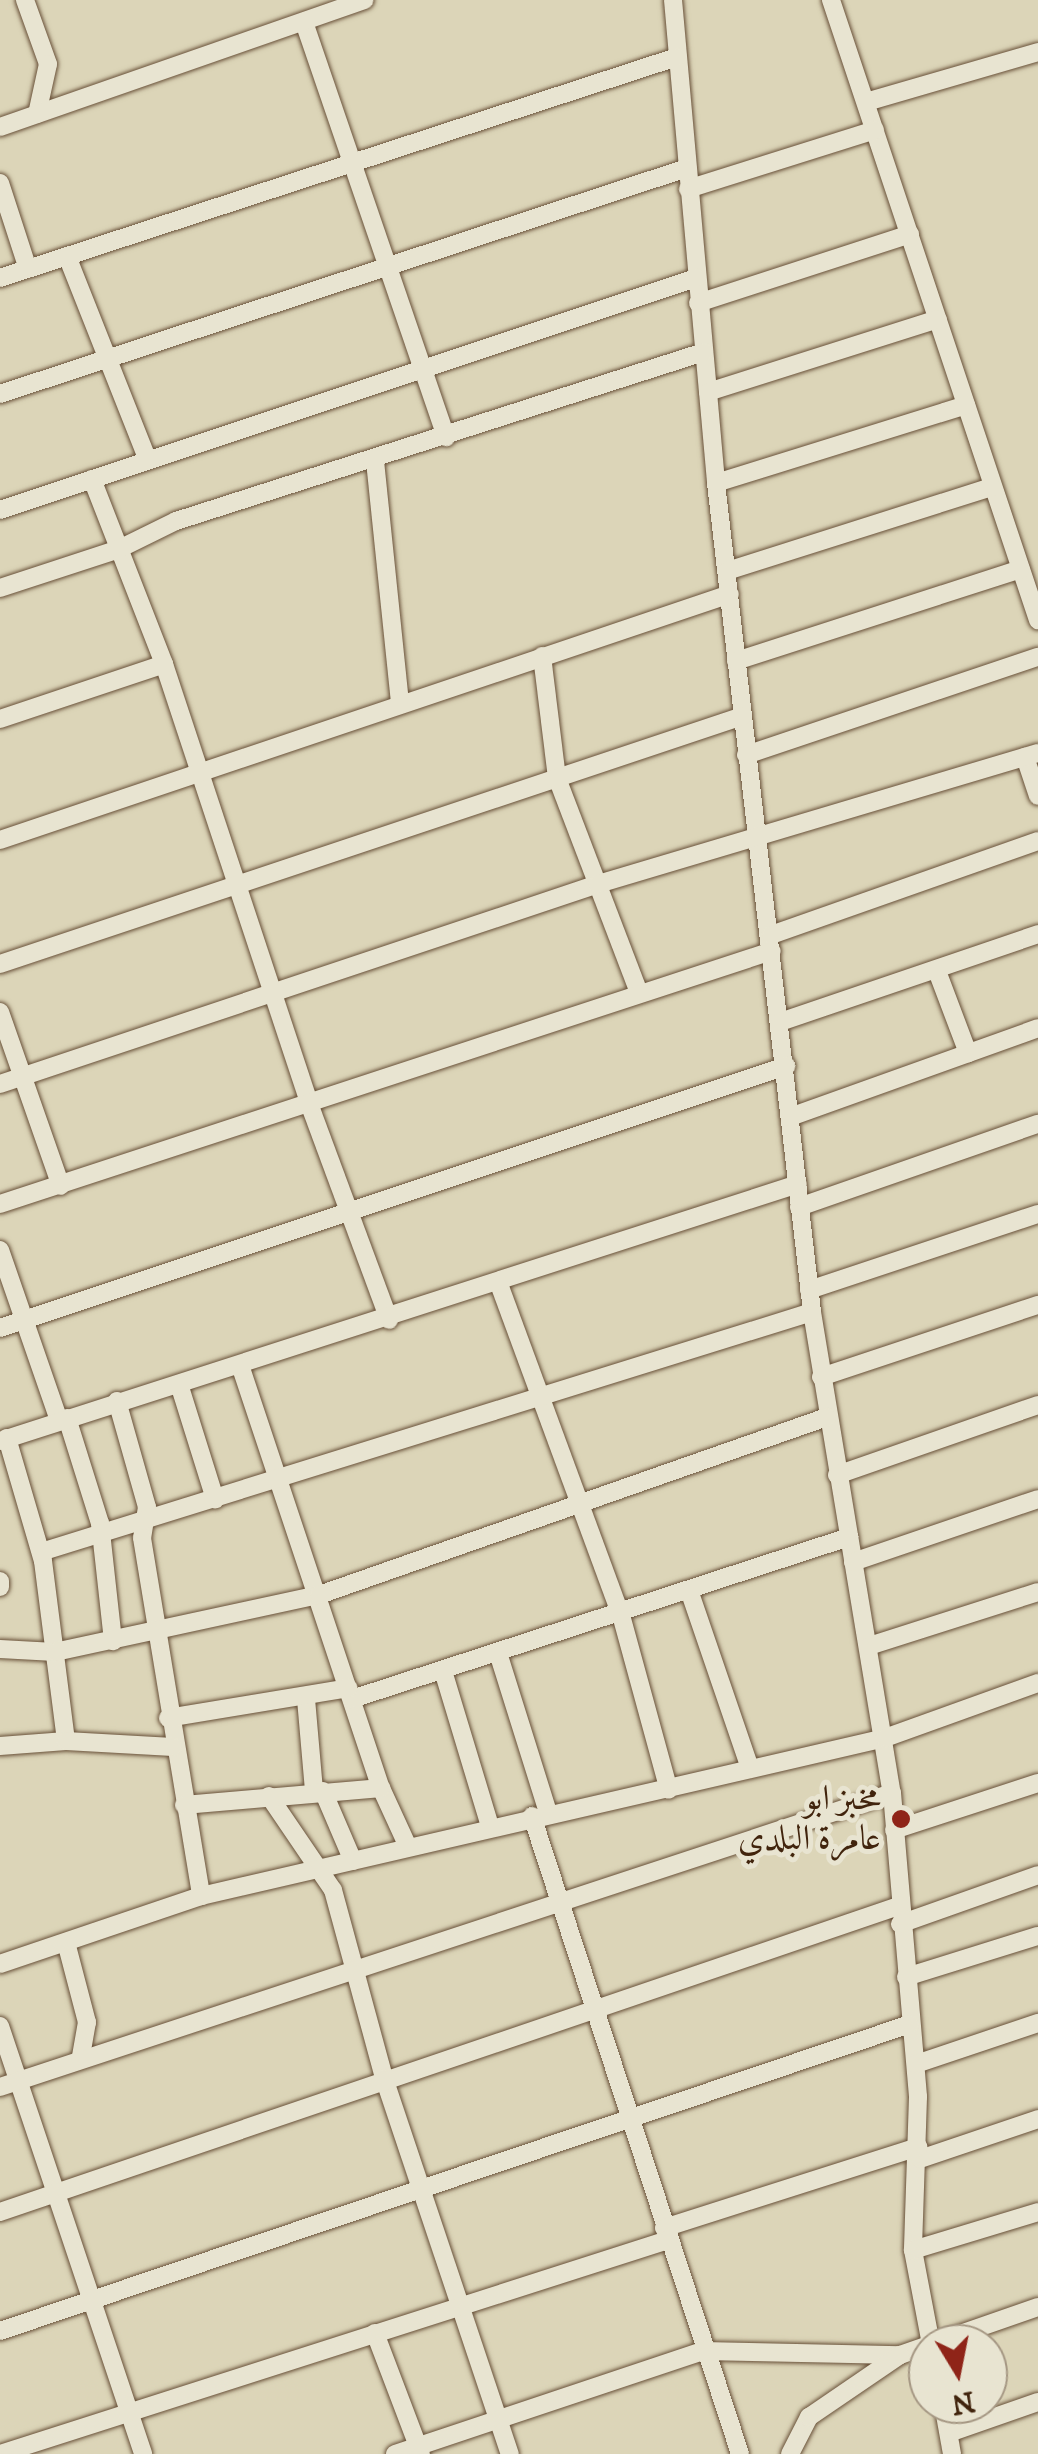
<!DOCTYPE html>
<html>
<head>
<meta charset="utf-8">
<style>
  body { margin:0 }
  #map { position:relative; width:1038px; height:2454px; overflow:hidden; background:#dcd5b8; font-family:"IM FELL DW Pica",Amiri,serif }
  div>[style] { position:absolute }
  .roads { filter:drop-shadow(0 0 2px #685038) drop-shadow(0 0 2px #685038) }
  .minor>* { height:18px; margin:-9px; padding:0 9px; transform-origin:9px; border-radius:9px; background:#e8e4d1 }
  .dots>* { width:28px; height:28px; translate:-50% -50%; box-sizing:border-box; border:5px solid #e8e4d1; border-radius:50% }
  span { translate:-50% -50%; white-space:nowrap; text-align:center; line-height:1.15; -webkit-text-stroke:10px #e8e4d1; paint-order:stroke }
  .poi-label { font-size:35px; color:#41240d }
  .right { translate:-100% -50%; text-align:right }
  .north { position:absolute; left:908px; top:2324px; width:100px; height:100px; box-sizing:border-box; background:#e8e4d1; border:2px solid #a59783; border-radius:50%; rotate:170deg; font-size:28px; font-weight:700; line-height:40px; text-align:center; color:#41240d }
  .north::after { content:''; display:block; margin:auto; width:35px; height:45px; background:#8f2418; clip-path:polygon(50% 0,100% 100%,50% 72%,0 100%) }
</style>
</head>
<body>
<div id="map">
  <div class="roads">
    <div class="minor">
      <i style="left:25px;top:0;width:68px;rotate:70.2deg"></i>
      <i style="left:48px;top:64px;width:51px;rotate:102.4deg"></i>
      <i style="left:673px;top:0;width:485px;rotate:84.9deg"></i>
      <i style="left:716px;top:483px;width:835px;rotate:83.39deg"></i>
      <i style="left:812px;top:1312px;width:488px;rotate:80.6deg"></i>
      <i style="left:892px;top:1793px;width:305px;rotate:85.1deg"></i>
      <i style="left:918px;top:2097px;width:153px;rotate:91.9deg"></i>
      <i style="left:913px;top:2250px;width:96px;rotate:79.2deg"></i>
      <i style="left:831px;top:0;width:654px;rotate:71.54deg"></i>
      <i style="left:304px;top:22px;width:439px;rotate:71.1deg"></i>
      <i style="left:866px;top:102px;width:179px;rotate:-16.2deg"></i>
      <i style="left:0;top:127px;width:386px;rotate:-19.2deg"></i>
      <i style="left:0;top:183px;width:90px;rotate:72deg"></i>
      <i style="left:688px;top:189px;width:196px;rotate:-17.5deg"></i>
      <i style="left:67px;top:256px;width:217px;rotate:68.4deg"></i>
      <i style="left:0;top:278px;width:712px;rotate:-18.08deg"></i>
      <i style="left:698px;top:303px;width:223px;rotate:-18deg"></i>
      <i style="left:708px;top:392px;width:241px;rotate:-17.6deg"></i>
      <i style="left:0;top:394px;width:723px;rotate:-18.21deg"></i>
      <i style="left:375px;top:461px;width:243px;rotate:84.1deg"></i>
      <i style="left:92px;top:479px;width:199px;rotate:68.7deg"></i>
      <i style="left:164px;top:664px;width:465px;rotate:71.7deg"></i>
      <i style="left:310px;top:1106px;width:228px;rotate:69.7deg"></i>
      <i style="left:716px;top:483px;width:262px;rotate:-17.3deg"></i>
      <i style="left:0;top:510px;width:734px;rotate:-18.43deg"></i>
      <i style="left:727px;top:571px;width:278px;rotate:-17.6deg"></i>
      <i style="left:0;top:588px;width:125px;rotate:-18.1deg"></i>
      <i style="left:119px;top:549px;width:64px;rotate:-26.2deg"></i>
      <i style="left:176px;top:521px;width:554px;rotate:-17.75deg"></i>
      <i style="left:542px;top:656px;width:123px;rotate:83deg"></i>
      <i style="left:557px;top:778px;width:230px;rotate:69.1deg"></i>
      <i style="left:736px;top:661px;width:299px;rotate:-17.9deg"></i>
      <i style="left:0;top:719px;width:173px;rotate:-18.5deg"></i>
      <i style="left:746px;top:755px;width:308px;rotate:-18.6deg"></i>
      <i style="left:1025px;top:757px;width:41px;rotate:71.6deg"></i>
      <i style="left:0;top:840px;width:770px;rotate:-18.62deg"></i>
      <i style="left:771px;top:935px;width:283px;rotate:-19.4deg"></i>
      <i style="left:0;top:964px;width:783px;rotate:-18.46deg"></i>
      <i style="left:937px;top:971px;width:88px;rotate:69.3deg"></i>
      <i style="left:0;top:1012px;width:184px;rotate:70.7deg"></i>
      <i style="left:780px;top:1022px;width:273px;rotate:-18.8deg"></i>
      <i style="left:0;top:1084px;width:631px;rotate:-18.49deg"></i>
      <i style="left:598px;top:884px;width:459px;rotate:-16.6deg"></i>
      <i style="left:790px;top:1117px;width:263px;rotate:-19.7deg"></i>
      <i style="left:0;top:1204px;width:812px;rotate:-18.15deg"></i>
      <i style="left:799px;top:1207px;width:253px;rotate:-19.2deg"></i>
      <i style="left:0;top:1250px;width:180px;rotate:70.9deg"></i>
      <i style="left:499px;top:1284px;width:353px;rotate:69.8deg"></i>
      <i style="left:621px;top:1615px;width:181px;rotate:74.7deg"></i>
      <i style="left:809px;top:1290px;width:241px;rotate:-18.4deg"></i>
      <i style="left:0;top:1328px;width:829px;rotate:-18.43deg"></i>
      <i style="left:240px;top:1365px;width:446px;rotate:71.6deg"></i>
      <i style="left:381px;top:1788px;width:65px;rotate:65.4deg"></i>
      <i style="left:821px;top:1377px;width:229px;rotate:-18.4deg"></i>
      <i style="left:179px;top:1384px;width:121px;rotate:72.6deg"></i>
      <i style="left:117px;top:1401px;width:110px;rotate:74.2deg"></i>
      <i style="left:147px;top:1507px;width:31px;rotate:99deg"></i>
      <i style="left:142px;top:1538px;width:363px;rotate:80.6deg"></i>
      <i style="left:67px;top:1418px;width:110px;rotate:72.6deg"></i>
      <i style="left:100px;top:1523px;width:119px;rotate:83.7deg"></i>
      <i style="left:7px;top:1438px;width:128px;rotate:73.7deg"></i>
      <i style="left:43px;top:1561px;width:181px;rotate:82.7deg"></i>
      <i style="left:0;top:1441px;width:838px;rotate:-17.85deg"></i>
      <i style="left:837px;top:1475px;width:213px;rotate:-19.2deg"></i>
      <i style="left:41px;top:1552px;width:807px;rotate:-17.29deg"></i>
      <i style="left:853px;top:1562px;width:195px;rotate:-18.8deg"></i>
      <i style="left:0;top:1581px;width:6px;rotate:90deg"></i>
      <i style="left:690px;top:1593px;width:185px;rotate:71.1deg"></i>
      <i style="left:869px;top:1646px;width:177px;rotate:-17.7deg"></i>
      <i style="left:0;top:1649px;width:55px;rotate:3.1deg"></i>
      <i style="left:55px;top:1652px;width:270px;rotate:-12.2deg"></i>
      <i style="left:319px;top:1595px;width:538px;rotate:-19.31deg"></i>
      <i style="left:499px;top:1656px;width:164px;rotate:72.6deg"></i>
      <i style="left:444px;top:1674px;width:159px;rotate:73.2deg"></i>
      <i style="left:306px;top:1699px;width:91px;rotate:85deg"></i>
      <i style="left:352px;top:1699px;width:523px;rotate:-18.05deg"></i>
      <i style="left:168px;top:1718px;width:183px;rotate:-9.4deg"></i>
      <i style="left:0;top:1746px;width:66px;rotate:-4.3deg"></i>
      <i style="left:66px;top:1741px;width:107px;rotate:3.2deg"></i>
      <i style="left:323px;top:1791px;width:76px;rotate:66.8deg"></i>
      <i style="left:269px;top:1796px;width:114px;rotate:55.8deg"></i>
      <i style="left:333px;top:1890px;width:195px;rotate:74.8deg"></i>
      <i style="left:384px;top:2078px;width:397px;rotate:71.5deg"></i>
      <i style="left:184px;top:1805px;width:198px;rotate:-4.9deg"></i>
      <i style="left:532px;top:1816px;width:671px;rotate:71.94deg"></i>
      <i style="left:894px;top:1830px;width:151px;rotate:-18.1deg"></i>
      <i style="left:900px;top:1924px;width:146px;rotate:-19.5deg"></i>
      <i style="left:67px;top:1946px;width:79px;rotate:75.3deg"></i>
      <i style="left:87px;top:2022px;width:35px;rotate:100deg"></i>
      <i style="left:0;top:1964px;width:212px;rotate:-18.7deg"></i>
      <i style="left:201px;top:1896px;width:702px;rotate:-13.01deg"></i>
      <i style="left:885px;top:1738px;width:163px;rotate:-19.8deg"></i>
      <i style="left:906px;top:1977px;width:138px;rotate:-17.3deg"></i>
      <i style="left:0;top:2026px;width:451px;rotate:71.5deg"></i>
      <i style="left:916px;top:2064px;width:129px;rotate:-18.6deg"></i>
      <i style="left:0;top:2087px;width:939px;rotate:-18.24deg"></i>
      <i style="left:920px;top:2159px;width:125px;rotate:-18.7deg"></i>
      <i style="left:0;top:2212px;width:950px;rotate:-18.8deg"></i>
      <i style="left:664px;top:2228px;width:267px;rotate:-17.7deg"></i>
      <i style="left:913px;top:2250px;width:131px;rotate:-16.9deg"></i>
      <i style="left:0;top:2331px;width:960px;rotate:-18.64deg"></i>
      <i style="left:375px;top:2333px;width:129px;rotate:69.2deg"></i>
      <i style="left:943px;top:2404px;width:51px;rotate:79.8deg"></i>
      <i style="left:949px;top:2433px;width:94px;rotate:-19.2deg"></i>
      <i style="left:0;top:2454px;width:701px;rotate:-17.76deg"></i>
      <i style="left:395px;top:2454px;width:325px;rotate:-18.5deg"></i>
      <i style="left:703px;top:2351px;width:197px;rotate:1.2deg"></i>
      <i style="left:900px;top:2355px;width:146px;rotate:-19.2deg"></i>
      <i style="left:790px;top:2454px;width:42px;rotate:-62.8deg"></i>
      <i style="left:809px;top:2417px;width:110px;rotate:-34.3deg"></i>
    </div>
  </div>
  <div class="dots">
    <i style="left:901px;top:1819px;background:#8f2418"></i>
  </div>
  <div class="poi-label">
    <span class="right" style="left:881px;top:1819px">مخبز ابو<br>عامرة البلدي</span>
  </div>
  <div class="north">N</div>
</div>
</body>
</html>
